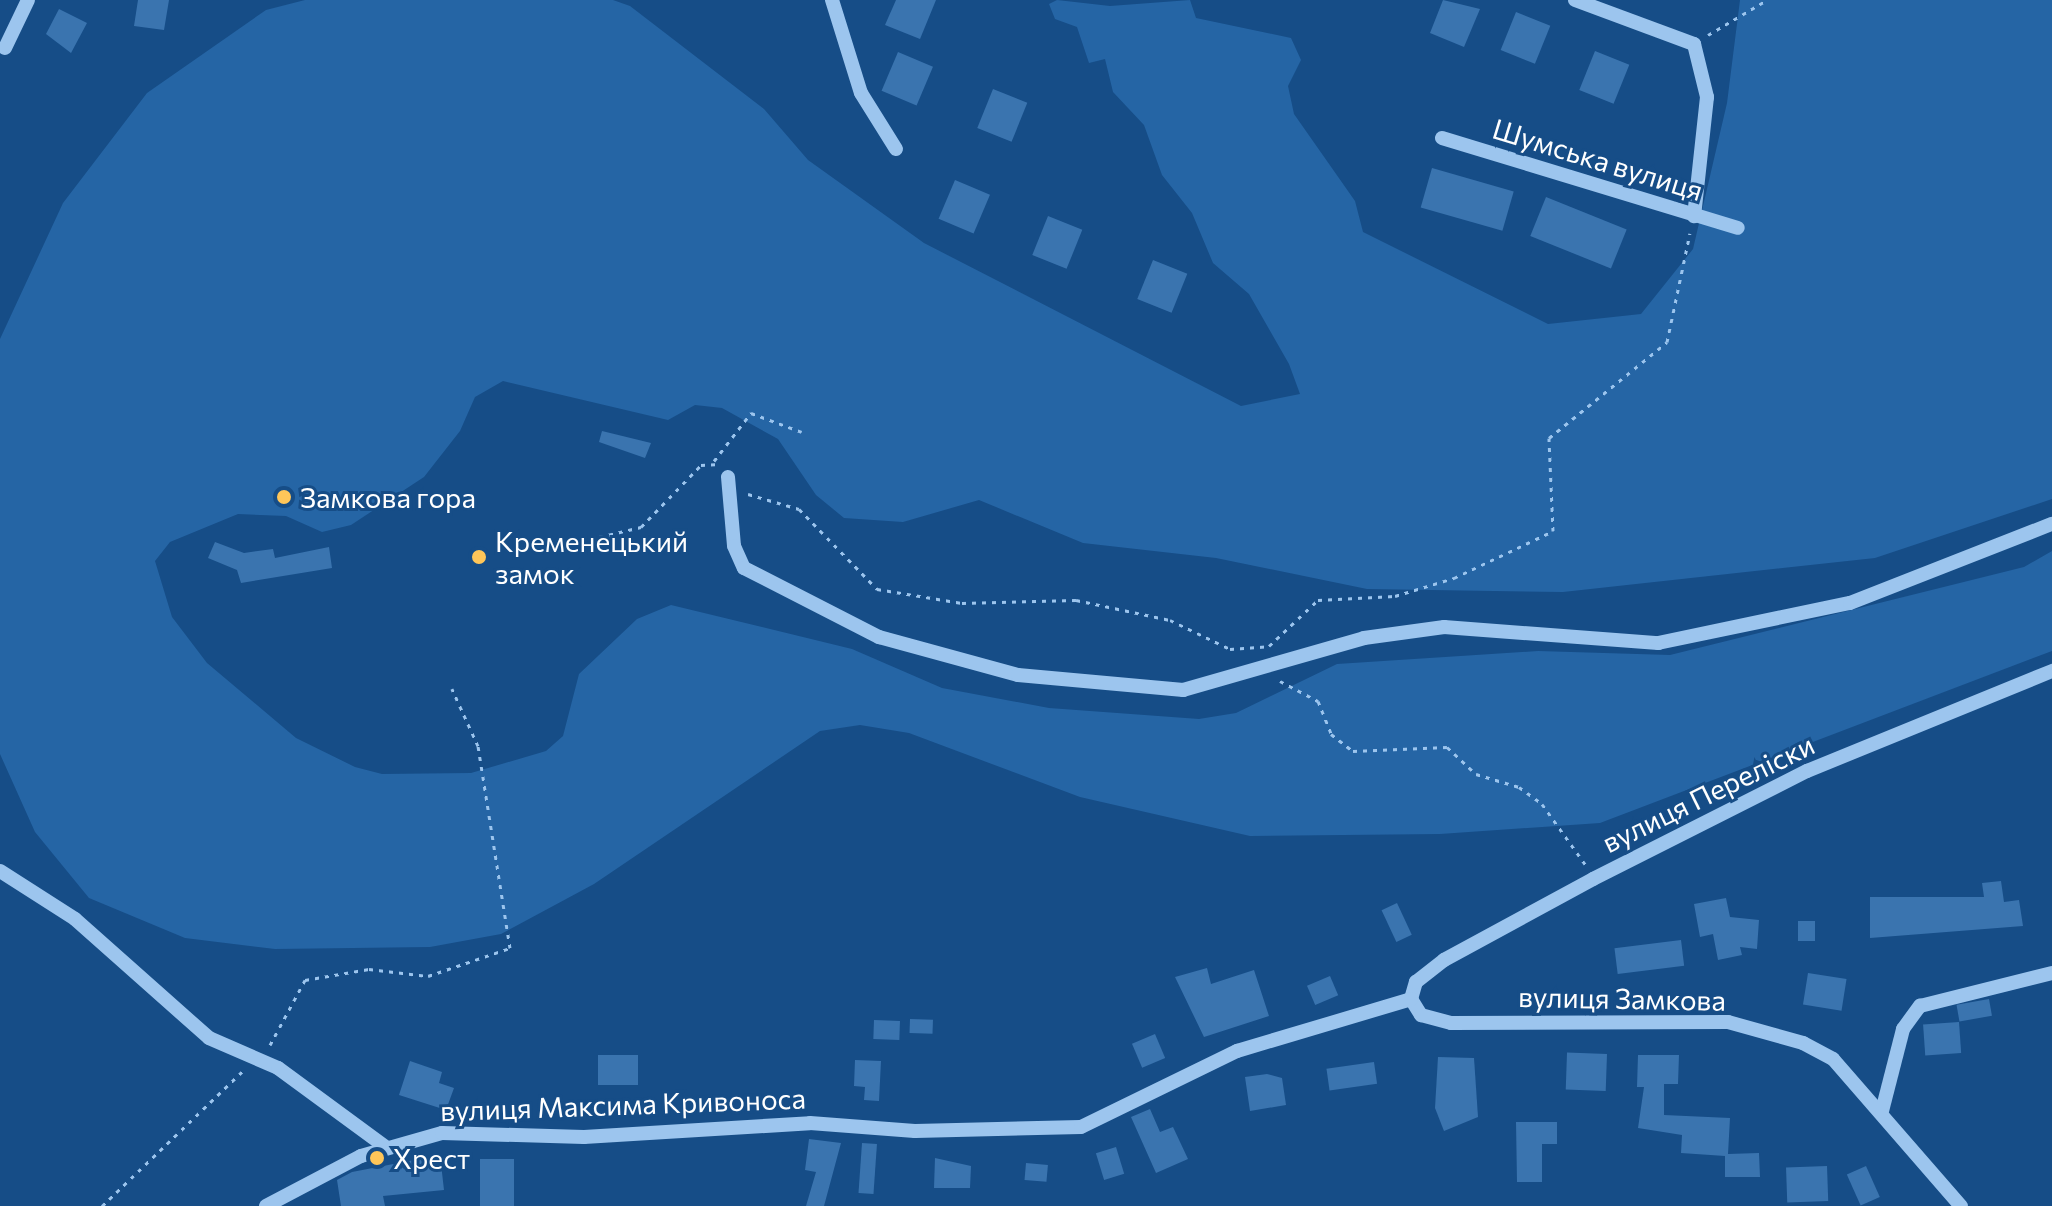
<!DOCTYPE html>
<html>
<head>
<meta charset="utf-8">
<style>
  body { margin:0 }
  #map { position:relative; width:2052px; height:1206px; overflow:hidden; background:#164d87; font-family:Commissioner,sans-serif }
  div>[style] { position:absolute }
  .green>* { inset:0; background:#2565a5 }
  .building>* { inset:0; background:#3a74af; transform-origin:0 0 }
  .path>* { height:3px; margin-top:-1.5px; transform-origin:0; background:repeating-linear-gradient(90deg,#9cc5ee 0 4px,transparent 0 10px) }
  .minor>* { height:14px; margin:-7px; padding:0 7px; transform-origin:7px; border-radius:7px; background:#9cc5ee }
  .dots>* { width:22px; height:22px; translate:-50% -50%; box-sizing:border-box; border:4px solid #164d87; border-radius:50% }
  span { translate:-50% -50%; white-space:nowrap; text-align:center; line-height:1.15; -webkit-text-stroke:6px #164d87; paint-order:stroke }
  .street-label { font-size:28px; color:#fff }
  .poi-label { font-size:28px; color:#fff }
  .left { translate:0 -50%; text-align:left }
</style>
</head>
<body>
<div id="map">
  <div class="green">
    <i style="clip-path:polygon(305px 0,613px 0,630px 6px,764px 109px,808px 160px,924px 243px,1241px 406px,1300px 394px,1289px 364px,1249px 294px,1213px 263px,1192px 213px,1162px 175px,1144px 125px,1113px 92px,1105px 59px,1089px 63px,1077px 27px,1055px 19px,1049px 4px,1057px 0,1110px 6px,1190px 0,1196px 18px,1291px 38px,1301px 60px,1288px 86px,1294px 114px,1355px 201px,1363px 232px,1548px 324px,1641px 314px,1693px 249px,1727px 103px,1740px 0,2052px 0,2052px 499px,1875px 558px,1563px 592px,1367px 589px,1216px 558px,1083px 543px,979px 500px,903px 522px,844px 518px,816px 495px,778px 439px,722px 408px,695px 405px,668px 420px,503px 381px,475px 397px,460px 431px,424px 477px,351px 525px,322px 532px,286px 516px,238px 514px,170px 542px,155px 561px,172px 617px,207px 663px,296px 738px,355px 767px,382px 774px,471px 773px,546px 751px,563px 736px,579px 674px,637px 619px,671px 605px,852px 649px,942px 688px,1049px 708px,1199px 719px,1236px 713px,1337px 664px,1538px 651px,1670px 655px,2024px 567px,2052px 551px,2052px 651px,1600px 823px,1440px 834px,1250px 836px,1080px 797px,909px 733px,860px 725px,820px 731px,594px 884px,501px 934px,430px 947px,275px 949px,185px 938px,89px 898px,35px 832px,0 754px,0 339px,63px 203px,147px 93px,266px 10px)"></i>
  </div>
  <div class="building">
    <i style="clip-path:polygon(138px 0,169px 0,164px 30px,134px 26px)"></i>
    <i style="clip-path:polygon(896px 0,936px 0,920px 39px,885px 25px)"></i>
    <i style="clip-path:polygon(1443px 0,1480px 9px,1464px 47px,1430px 33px)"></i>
    <i style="clip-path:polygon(59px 9px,87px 23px,71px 53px,46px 34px)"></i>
    <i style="left:1516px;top:12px;width:37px;height:41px;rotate:22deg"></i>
    <i style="left:1595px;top:51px;width:37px;height:42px;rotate:22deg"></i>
    <i style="left:898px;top:52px;width:38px;height:42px;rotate:23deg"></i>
    <i style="left:993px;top:89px;width:37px;height:42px;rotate:22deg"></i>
    <i style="left:1432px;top:168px;width:85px;height:41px;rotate:16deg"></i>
    <i style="left:955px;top:180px;width:38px;height:42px;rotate:23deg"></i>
    <i style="left:1546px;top:197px;width:87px;height:42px;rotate:22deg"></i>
    <i style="left:1048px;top:216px;width:37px;height:42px;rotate:22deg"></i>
    <i style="left:1153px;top:260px;width:37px;height:42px;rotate:22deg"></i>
    <i style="clip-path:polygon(602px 431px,651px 443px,645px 458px,599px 442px)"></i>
    <i style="clip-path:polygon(215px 542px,244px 553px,273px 549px,275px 558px,329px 547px,332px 568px,241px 583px,237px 570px,208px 558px)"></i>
    <i style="clip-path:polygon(2001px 881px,2004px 902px,2019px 900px,2023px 926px,1870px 938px,1870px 897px,1984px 897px,1982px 883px)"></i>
    <i style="clip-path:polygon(1726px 898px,1730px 917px,1759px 920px,1757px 949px,1740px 947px,1742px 955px,1718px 960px,1713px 934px,1700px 937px,1694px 904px)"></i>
    <i style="left:1397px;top:903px;width:35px;height:17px;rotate:65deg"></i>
    <i style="left:1798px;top:921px;width:17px;height:20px"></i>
    <i style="left:1681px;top:940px;width:26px;height:67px;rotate:83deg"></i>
    <i style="clip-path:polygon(1207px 968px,1211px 984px,1254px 970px,1269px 1016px,1204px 1037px,1175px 977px)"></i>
    <i style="left:1808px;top:973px;width:39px;height:32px;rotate:9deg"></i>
    <i style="left:1330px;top:976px;width:21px;height:25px;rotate:67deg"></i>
    <i style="left:1989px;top:999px;width:17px;height:33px;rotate:80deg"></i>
    <i style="left:910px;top:1019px;width:23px;height:14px;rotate:2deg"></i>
    <i style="left:874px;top:1020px;width:26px;height:19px;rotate:2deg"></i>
    <i style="left:1959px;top:1022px;width:31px;height:36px;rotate:86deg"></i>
    <i style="left:1155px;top:1034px;width:26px;height:25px;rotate:67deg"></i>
    <i style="left:1607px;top:1054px;width:37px;height:40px;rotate:92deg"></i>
    <i style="left:598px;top:1055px;width:40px;height:30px"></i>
    <i style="clip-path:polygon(1638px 1055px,1679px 1055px,1678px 1084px,1664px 1084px,1664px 1115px,1730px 1118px,1728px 1154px,1759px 1153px,1760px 1177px,1725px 1177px,1725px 1156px,1681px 1153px,1682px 1135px,1638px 1128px,1644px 1087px,1637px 1087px)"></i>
    <i style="clip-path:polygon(1438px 1057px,1474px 1058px,1478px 1117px,1444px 1131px,1435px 1108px)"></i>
    <i style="clip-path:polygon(855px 1060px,881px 1061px,879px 1101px,864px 1100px,865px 1087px,854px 1086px)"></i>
    <i style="clip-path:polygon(410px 1061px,442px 1072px,439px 1083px,454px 1088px,446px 1110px,399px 1095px)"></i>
    <i style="left:1374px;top:1062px;width:22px;height:48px;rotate:82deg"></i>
    <i style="clip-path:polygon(1267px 1074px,1282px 1078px,1286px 1105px,1250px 1111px,1245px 1077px)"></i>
    <i style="clip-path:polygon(1150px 1109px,1160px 1132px,1173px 1127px,1188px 1159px,1156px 1173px,1131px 1117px)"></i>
    <i style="clip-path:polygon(1516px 1122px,1557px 1122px,1557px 1144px,1542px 1144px,1542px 1182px,1517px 1182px)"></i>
    <i style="clip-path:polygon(809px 1139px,841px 1143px,824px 1206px,806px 1206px,816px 1172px,805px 1170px)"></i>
    <i style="left:862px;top:1143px;width:15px;height:50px;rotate:4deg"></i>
    <i style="left:1116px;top:1147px;width:28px;height:21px;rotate:73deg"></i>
    <i style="clip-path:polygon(440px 1155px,444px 1190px,383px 1196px,385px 1206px,341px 1206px,337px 1180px,352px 1172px)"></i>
    <i style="clip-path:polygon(935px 1158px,971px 1166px,970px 1188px,934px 1188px)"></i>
    <i style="left:480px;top:1159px;width:34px;height:47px"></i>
    <i style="left:1026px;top:1163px;width:22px;height:17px;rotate:5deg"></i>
    <i style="left:1827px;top:1166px;width:35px;height:41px;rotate:88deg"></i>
    <i style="left:1866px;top:1166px;width:34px;height:21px;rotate:66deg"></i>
  </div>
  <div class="path">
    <i style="left:1708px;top:35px;width:69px;rotate:-30.7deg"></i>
    <i style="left:714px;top:461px;width:61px;rotate:-52.4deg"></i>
    <i style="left:751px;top:413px;width:54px;rotate:20.4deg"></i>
    <i style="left:748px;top:494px;width:53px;rotate:16.4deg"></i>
    <i style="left:799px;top:509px;width:112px;rotate:45.7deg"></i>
    <i style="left:877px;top:589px;width:86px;rotate:9.4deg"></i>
    <i style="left:962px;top:603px;width:114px;rotate:-1.5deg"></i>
    <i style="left:1076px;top:600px;width:96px;rotate:12deg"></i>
    <i style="left:1170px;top:620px;width:67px;rotate:25.8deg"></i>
    <i style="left:1230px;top:649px;width:39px;rotate:-4deg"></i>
    <i style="left:1269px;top:646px;width:67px;rotate:-43.2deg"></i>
    <i style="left:1318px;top:600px;width:77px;rotate:-3deg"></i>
    <i style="left:1395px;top:596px;width:62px;rotate:-17deg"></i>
    <i style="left:1454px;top:578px;width:110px;rotate:-25.4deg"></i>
    <i style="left:1553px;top:531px;width:93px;rotate:-92.5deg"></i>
    <i style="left:1549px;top:438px;width:152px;rotate:-39.1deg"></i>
    <i style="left:1667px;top:342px;width:111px;rotate:-78.1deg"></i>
    <i style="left:570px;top:544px;width:73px;rotate:-13.5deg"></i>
    <i style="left:641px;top:527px;width:86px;rotate:-45.9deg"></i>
    <i style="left:701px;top:465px;width:19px;rotate:-3deg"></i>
    <i style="left:1280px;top:681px;width:43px;rotate:27.8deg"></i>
    <i style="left:1318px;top:701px;width:35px;rotate:68deg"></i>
    <i style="left:1331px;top:734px;width:28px;rotate:38deg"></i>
    <i style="left:1353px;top:751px;width:94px;rotate:-2.4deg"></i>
    <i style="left:1447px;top:747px;width:40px;rotate:43deg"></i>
    <i style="left:1476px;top:774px;width:45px;rotate:16.8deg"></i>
    <i style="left:1519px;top:787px;width:29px;rotate:36deg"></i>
    <i style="left:1542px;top:804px;width:74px;rotate:54.4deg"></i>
    <i style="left:270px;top:1045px;width:74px;rotate:-61.7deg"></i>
    <i style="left:305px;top:980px;width:65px;rotate:-9.8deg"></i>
    <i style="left:369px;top:969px;width:59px;rotate:6.8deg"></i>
    <i style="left:428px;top:976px;width:87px;rotate:-18.9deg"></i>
    <i style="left:510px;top:948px;width:205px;rotate:-99deg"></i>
    <i style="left:478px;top:746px;width:63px;rotate:-114.5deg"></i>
    <i style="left:102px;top:1206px;width:197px;rotate:-43.8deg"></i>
  </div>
  <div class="minor">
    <i style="left:832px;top:0;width:97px;rotate:72.7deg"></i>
    <i style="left:861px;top:93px;width:66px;rotate:58deg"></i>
    <i style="left:1575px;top:0;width:127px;rotate:20.3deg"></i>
    <i style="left:1694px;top:44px;width:55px;rotate:76.2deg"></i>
    <i style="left:1707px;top:97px;width:120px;rotate:96.2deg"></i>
    <i style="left:5px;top:48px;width:53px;rotate:-64.4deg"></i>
    <i style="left:1442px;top:138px;width:309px;rotate:16.9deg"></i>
    <i style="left:728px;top:477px;width:69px;rotate:85deg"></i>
    <i style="left:734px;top:546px;width:24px;rotate:66deg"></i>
    <i style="left:744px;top:568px;width:152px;rotate:27.1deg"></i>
    <i style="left:879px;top:637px;width:144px;rotate:15.3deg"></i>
    <i style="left:1018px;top:675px;width:166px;rotate:5.2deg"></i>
    <i style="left:1183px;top:690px;width:188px;rotate:-16deg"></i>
    <i style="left:1364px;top:638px;width:81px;rotate:-7.8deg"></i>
    <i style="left:1444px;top:627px;width:215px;rotate:4.3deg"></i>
    <i style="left:1658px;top:643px;width:196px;rotate:-11.8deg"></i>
    <i style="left:1850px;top:603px;width:217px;rotate:-21.4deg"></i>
    <i style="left:0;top:871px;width:89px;rotate:32.6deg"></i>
    <i style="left:75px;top:919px;width:179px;rotate:41.6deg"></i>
    <i style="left:209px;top:1038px;width:75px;rotate:23.5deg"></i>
    <i style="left:278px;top:1068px;width:135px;rotate:36.3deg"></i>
    <i style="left:1411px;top:999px;width:18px;rotate:-74deg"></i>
    <i style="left:1416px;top:982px;width:36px;rotate:-38deg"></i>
    <i style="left:1444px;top:960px;width:170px;rotate:-28.5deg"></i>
    <i style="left:1593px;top:879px;width:240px;rotate:-26.8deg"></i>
    <i style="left:1807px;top:771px;width:265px;rotate:-22.2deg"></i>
    <i style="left:1411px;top:999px;width:19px;rotate:58deg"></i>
    <i style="left:1421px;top:1015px;width:31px;rotate:15deg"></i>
    <i style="left:1451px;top:1023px;width:277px;rotate:-0.2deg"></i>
    <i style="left:1728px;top:1022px;width:78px;rotate:15.6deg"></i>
    <i style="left:1803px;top:1043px;width:34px;rotate:28deg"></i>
    <i style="left:1833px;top:1059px;width:195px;rotate:49deg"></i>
    <i style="left:1882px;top:1111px;width:85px;rotate:-75.6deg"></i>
    <i style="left:1903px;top:1029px;width:29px;rotate:-54deg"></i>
    <i style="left:1920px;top:1006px;width:136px;rotate:-14deg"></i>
    <i style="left:266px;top:1206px;width:107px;rotate:-27.8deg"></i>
    <i style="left:361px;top:1156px;width:84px;rotate:-15.9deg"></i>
    <i style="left:442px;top:1133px;width:142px;rotate:1.6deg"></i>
    <i style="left:584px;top:1137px;width:226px;rotate:-3.5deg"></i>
    <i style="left:810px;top:1123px;width:105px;rotate:4.4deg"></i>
    <i style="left:915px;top:1131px;width:166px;rotate:-1.4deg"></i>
    <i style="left:1081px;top:1127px;width:174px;rotate:-26deg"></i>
    <i style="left:1237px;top:1051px;width:182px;rotate:-16.6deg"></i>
  </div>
  <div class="dots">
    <i style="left:284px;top:497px;background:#ffc659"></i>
    <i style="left:479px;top:557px;background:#ffc659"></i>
    <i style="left:377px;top:1158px;background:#ffc659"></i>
  </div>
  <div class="street-label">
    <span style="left:1598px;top:159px;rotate:17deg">Шумська вулиця</span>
    <span style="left:1708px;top:793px;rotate:-26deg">вулиця Переліски</span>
    <span style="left:1622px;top:998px;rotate:1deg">вулиця Замкова</span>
    <span style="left:623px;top:1104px;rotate:-2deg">вулиця Максима Кривоноса</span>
  </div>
  <div class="poi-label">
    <span class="left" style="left:300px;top:497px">Замкова гора</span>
    <span class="left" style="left:495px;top:557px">Кременецький<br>замок</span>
    <span class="left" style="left:393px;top:1158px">Хрест</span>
  </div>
</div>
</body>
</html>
